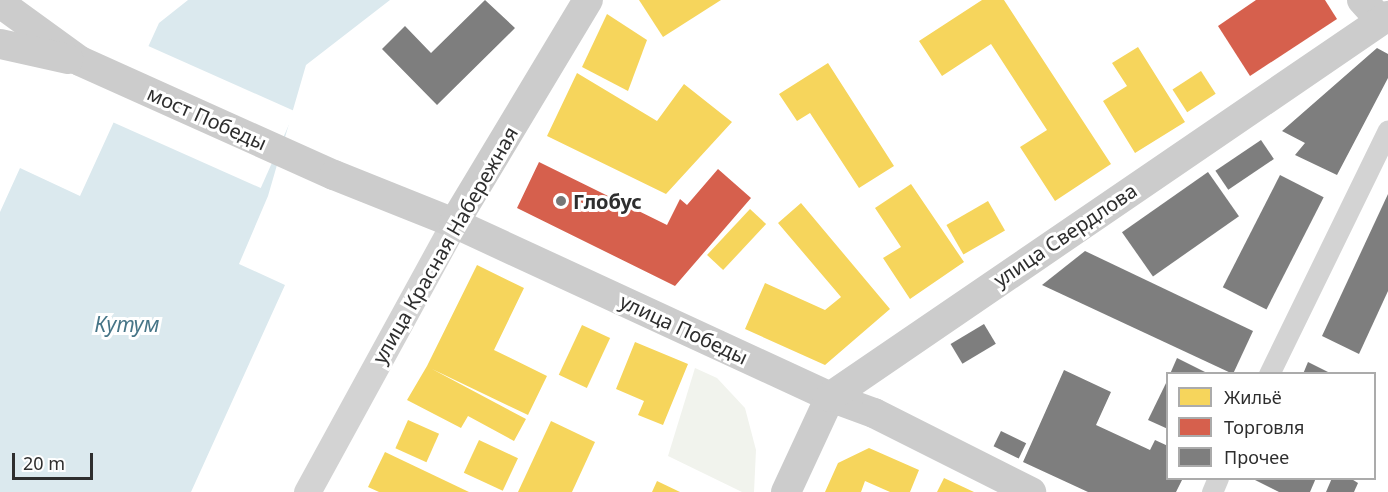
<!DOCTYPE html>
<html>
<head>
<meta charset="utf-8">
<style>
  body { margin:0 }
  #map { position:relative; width:1388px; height:492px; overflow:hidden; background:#fff; font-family:"Noto Sans",sans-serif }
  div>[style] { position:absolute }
  .green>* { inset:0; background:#f1f3ed }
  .water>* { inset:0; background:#dbe9ee }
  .pier>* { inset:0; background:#fff; transform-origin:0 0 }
  .homes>* { inset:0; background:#f6d55c; transform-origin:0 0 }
  .shops>* { inset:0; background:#d6604d }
  .building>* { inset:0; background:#7e7e7e; transform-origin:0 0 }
  .minor>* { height:21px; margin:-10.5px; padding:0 10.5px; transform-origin:10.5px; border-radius:10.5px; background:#d3d3d3 }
  .tertiary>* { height:27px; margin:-13.5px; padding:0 13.5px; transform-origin:13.5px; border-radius:13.5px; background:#d3d3d3 }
  .secondary>* { height:30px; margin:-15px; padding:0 15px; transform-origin:15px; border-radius:15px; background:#ccc }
  .dots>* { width:16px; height:16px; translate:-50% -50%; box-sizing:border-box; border:3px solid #fff; border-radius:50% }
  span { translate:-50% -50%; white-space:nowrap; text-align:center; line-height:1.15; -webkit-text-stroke:6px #fff; paint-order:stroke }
  .street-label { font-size:20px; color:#2e2e2e }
  .poi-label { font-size:20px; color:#2e2e2e; font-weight:700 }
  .left { translate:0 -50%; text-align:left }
  .water-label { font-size:21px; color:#467587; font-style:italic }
  .legend { position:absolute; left:1166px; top:372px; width:210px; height:108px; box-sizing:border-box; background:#fff; border:2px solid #ababab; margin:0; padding:8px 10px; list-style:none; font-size:18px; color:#2e2e2e }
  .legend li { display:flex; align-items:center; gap:12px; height:30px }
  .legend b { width:30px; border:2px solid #ababab }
  .scale { position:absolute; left:12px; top:453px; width:81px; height:27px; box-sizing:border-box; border:3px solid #2e2e2e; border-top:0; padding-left:8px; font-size:18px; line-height:21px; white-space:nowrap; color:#2e2e2e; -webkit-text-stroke:4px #fff; paint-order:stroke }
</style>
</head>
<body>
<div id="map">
  <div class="green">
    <i style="clip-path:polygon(695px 368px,717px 378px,745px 408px,756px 450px,754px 492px,742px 492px,668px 456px)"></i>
  </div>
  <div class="water">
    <i style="clip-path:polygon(188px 0,390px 0,306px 65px,268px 196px,239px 264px,285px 285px,191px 492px,0 492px,0 212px,20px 168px,80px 196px,159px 23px)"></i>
  </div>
  <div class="pier">
    <i style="left:146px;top:45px;width:163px;height:84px;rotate:24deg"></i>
  </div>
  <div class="homes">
    <i style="clip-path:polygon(639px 0,721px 0,663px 37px)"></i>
    <i style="clip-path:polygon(982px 0,1004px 0,1111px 164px,1055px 201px,1020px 147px,1047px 130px,991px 44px,942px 76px,919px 41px)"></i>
    <i style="clip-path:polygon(607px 14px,647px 40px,628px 91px,582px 67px)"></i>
    <i style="clip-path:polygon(1138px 47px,1185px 122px,1135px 153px,1103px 101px,1127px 86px,1112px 63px)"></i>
    <i style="clip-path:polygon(828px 63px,894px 166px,859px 188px,810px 113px,797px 121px,779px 94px)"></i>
    <i style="left:1201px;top:71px;width:27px;height:34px;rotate:57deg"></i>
    <i style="clip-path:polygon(577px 73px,657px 121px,684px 84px,732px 122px,666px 194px,547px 136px)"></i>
    <i style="clip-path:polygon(911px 184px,964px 262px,910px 299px,883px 258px,901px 247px,875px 208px)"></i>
    <i style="left:988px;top:201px;width:34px;height:48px;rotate:60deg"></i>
    <i style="clip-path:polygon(801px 203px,890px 309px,825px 365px,745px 329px,765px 283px,825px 310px,841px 297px,778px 223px)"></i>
    <i style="left:750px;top:209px;width:22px;height:63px;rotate:43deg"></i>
    <i style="clip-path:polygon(477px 265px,524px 288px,494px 350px,547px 376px,528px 415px,432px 369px,526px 419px,514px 441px,468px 416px,461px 428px,407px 400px,427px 366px)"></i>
    <i style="left:582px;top:325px;width:31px;height:55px;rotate:25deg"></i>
    <i style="clip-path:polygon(635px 342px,688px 364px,663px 425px,638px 415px,644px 401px,616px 389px)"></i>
    <i style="left:408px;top:420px;width:34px;height:31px;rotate:24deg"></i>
    <i style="clip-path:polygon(551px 421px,595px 442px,572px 492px,518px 492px)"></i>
    <i style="left:479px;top:440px;width:43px;height:36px;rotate:25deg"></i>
    <i style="clip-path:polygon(869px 448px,919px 470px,910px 492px,890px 492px,865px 481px,861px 492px,825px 492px,838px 463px)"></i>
    <i style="clip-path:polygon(385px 452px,469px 492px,379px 492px,368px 487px)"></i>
    <i style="clip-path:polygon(944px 478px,974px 492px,937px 492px)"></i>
    <i style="clip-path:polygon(657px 481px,680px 492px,652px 492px)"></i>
  </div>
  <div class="shops">
    <i style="clip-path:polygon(1256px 0,1325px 0,1337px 19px,1250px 76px,1218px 26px)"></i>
    <i style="clip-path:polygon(539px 162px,667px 225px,680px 199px,687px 205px,718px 169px,751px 198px,675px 286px,517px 208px)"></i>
  </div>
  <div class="building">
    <i style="clip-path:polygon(485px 0,515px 28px,437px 105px,382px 49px,405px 26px,431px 53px)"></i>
    <i style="clip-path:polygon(1377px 48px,1388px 54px,1388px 78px,1337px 175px,1295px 155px,1305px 143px,1282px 131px)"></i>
    <i style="left:1261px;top:140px;width:23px;height:55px;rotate:56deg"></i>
    <i style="left:1208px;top:172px;width:54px;height:105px;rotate:55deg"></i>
    <i style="left:1280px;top:175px;width:49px;height:126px;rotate:27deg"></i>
    <i style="clip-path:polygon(1388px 194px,1388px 291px,1359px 354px,1322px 336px)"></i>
    <i style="clip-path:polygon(1085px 251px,1253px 331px,1233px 374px,1042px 285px)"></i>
    <i style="left:984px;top:324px;width:23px;height:39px;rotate:59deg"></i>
    <i style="clip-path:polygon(1177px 358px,1209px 374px,1170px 374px)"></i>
    <i style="clip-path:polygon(1308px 362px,1332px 374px,1303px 374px)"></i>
    <i style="clip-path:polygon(1064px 370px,1111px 392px,1096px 425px,1150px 450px,1155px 440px,1168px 446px,1168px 478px,1183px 478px,1176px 492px,1088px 492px,1023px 462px)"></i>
    <i style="clip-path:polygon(1168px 379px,1168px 429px,1148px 420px)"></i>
    <i style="left:1001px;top:431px;width:28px;height:17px;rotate:26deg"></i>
    <i style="clip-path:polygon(1251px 478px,1316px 478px,1310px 492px,1279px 492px)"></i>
    <i style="clip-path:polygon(1332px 478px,1350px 478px,1358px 483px,1354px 492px,1326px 492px)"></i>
  </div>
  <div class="minor">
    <i style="left:1269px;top:374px;width:271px;rotate:-64deg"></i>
    <i style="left:1212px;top:492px;width:15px;rotate:-67deg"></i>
  </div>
  <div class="tertiary">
    <i style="left:307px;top:492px;width:307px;rotate:-61.3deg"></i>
  </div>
  <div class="secondary">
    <i style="left:1362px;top:0;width:27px;rotate:48deg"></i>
    <i style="left:0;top:3px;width:99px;rotate:35.9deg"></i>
    <i style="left:80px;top:61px;width:278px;rotate:24.2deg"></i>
    <i style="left:334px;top:175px;width:129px;rotate:21.8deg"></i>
    <i style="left:454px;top:223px;width:414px;rotate:24.8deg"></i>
    <i style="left:830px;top:397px;width:47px;rotate:20deg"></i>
    <i style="left:874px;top:413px;width:176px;rotate:26.7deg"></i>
    <i style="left:0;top:44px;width:70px;rotate:12.4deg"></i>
    <i style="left:454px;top:223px;width:260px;rotate:-59deg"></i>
    <i style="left:786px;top:492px;width:105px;rotate:-65.1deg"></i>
    <i style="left:830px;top:397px;width:676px;rotate:-34.33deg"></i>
  </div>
  <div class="dots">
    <i style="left:561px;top:201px;background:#777"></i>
  </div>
  <div class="street-label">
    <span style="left:207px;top:118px;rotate:24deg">мост Победы</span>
    <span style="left:1065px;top:235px;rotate:-34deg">улица Свердлова</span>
    <span style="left:445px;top:245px;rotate:-60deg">улица Красная Набережная</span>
    <span style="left:684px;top:329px;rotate:25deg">улица Победы</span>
  </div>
  <div class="poi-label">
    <span class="left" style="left:573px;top:201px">Глобус</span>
  </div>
  <div class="water-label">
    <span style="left:127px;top:324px">Кутум</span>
  </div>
  <ul class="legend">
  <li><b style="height:16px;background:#f6d55c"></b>Жильё</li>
  <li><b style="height:16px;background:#d6604d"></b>Торговля</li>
  <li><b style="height:16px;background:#7e7e7e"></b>Прочее</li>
  </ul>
  <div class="scale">20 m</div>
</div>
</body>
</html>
